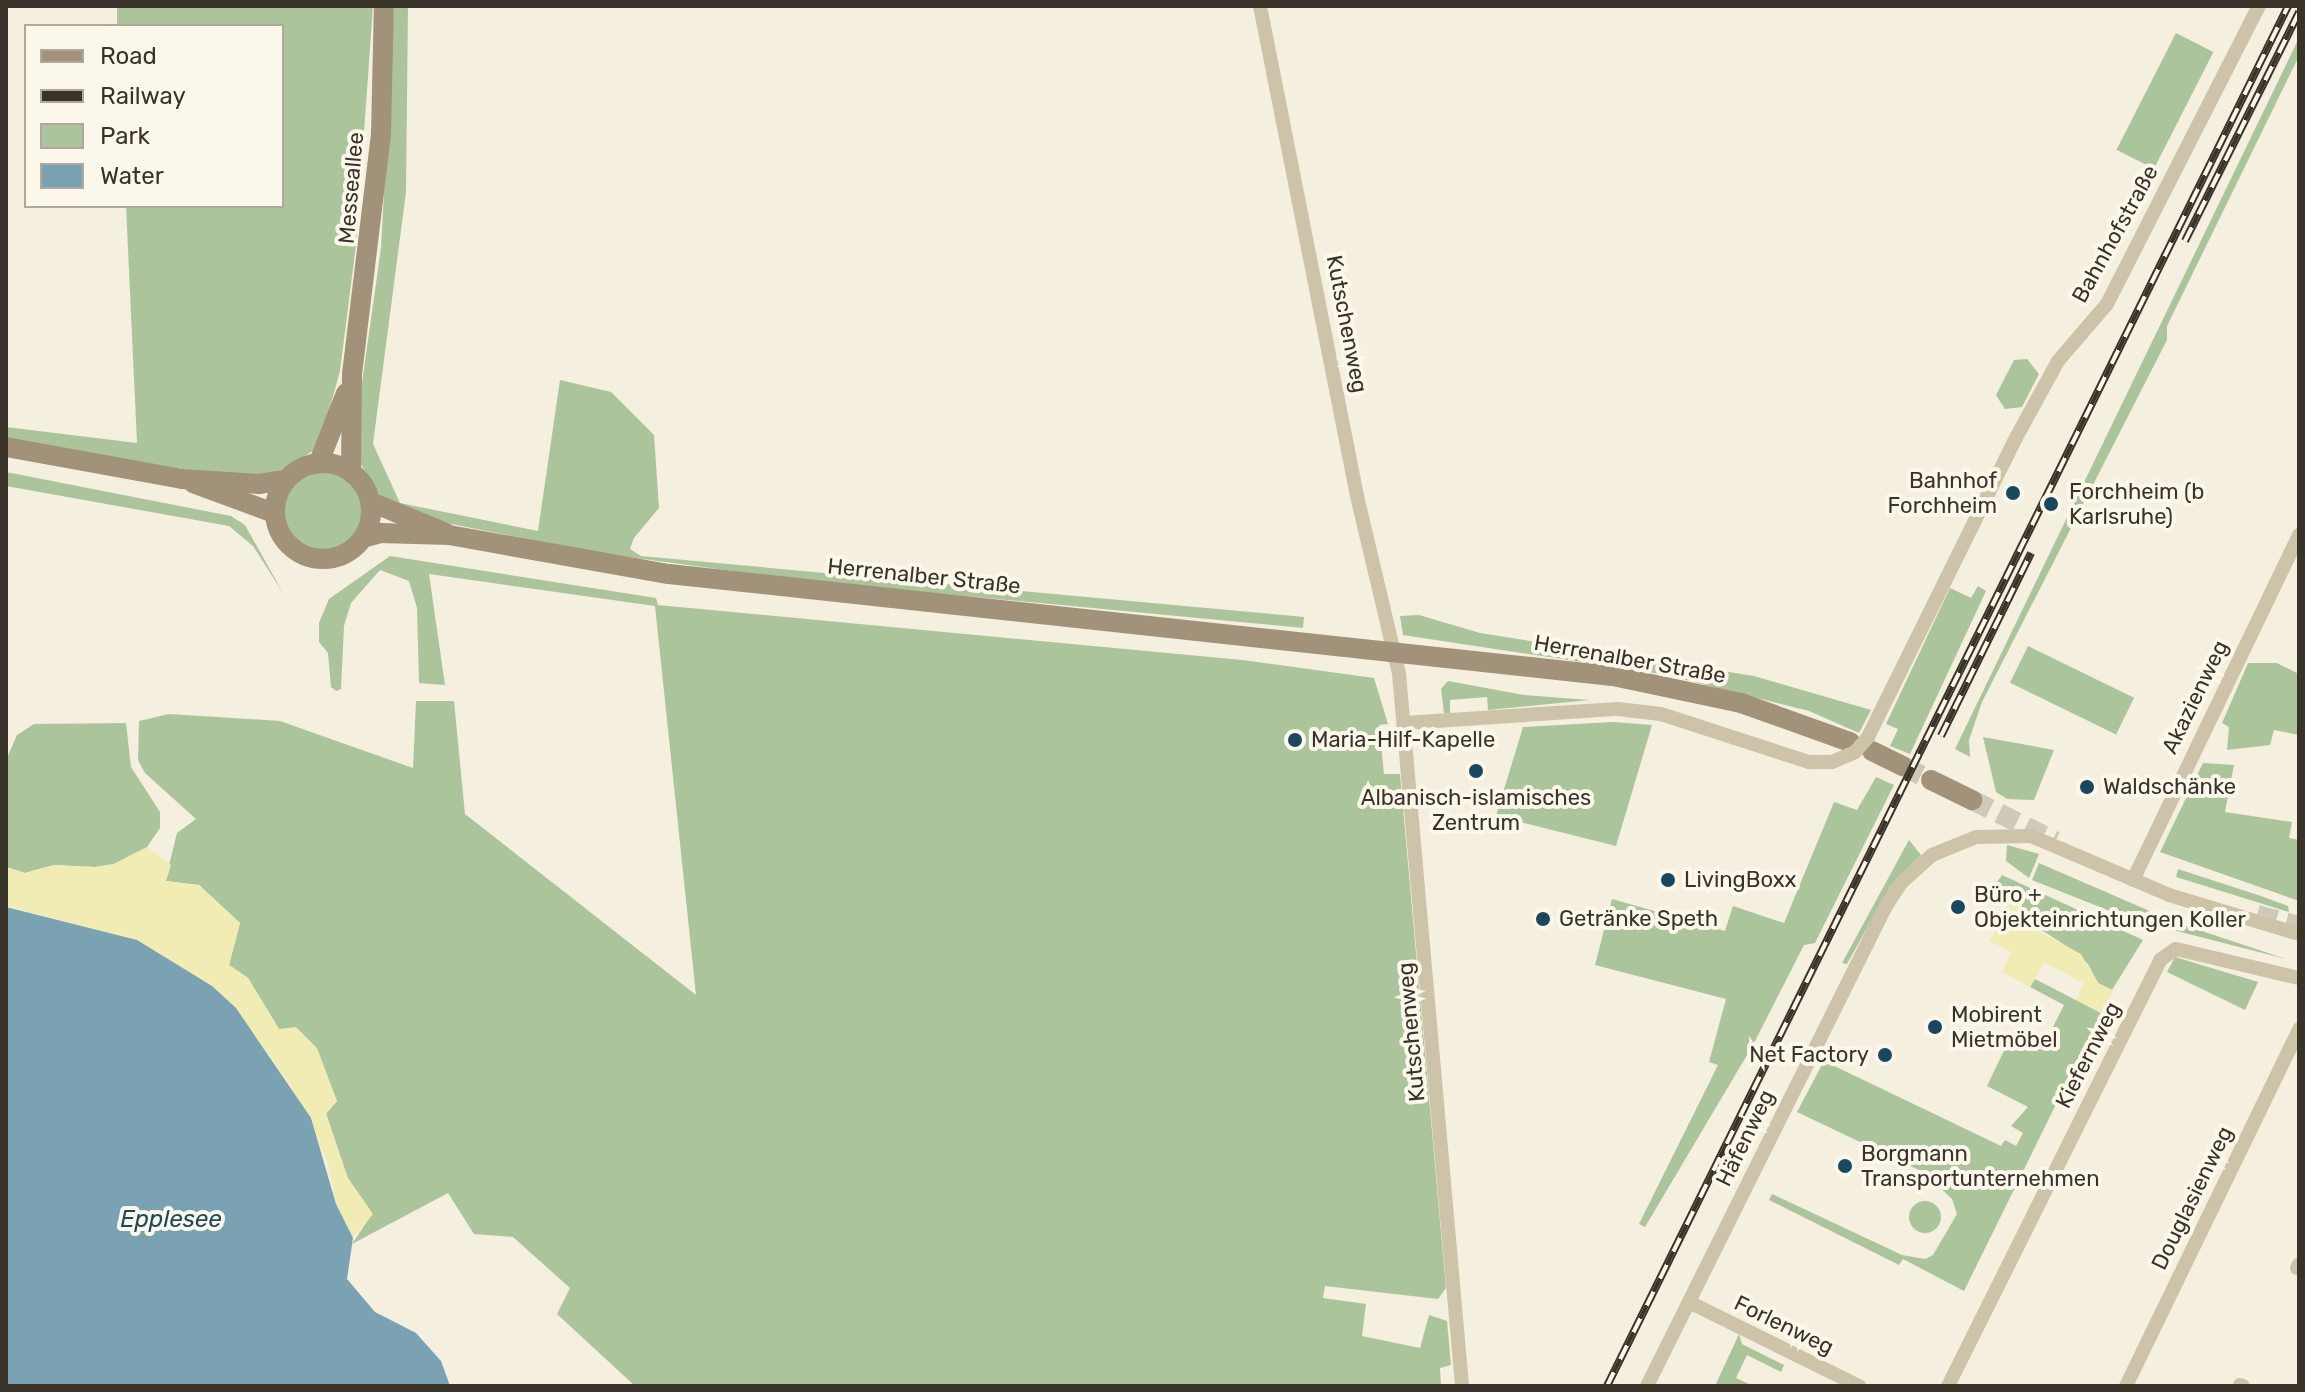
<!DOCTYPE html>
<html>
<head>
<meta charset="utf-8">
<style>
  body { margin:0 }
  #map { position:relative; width:2305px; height:1392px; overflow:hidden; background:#f4efde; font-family:Rubik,sans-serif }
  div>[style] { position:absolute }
  .green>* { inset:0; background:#acc49c; transform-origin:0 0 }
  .round { border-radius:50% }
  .sand>* { inset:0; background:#f1ecb3 }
  .water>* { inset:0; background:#7aa2b3 }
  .secondary-tunnel>* { height:20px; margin-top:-10px; transform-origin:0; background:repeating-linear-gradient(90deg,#cfc9ba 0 20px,transparent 0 30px) }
  .street>* { height:14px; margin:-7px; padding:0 7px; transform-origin:7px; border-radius:7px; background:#cdc3a8 }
  .secondary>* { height:20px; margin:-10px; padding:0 10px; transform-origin:10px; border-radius:10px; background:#a19279 }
  .secondary>.ring { margin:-10px; padding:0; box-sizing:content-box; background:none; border:20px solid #a19279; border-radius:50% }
  .rail>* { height:8px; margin-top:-4px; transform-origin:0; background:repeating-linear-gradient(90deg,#fbf8eb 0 15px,#3a3329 0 30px); box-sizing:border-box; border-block:2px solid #3a3329 }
  .street-bridge>* { height:14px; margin:-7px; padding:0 7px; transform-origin:7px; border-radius:7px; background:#cdc3a8 }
  .dots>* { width:22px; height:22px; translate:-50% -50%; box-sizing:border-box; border:4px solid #fbf8eb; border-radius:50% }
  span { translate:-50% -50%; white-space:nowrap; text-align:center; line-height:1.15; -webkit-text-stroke:8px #fbf8eb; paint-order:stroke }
  .street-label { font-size:22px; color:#3a3329 }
  .poi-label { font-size:22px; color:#3a3329 }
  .right { translate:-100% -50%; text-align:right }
  .left { translate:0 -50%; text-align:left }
  .water-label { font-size:24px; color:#1b485e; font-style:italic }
  .frame { position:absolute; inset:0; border:8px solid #3a3329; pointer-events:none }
  .legend { position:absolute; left:24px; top:24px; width:260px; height:184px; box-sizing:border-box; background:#fbf8eb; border:2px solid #aea99d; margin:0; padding:10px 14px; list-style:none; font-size:24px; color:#3a3329 }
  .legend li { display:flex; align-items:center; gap:16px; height:40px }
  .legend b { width:40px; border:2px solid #aea99d }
</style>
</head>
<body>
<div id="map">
  <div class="green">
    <i style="clip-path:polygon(117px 6px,373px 6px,356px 245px,340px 371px,319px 447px,281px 471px,249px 479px,6px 442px,6px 427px,137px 443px,126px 206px,282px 206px,282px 26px,117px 26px)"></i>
    <i style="clip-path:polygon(394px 6px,408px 6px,406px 192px,373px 444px,400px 503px,538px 531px,560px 380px,611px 392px,654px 435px,659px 508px,634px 538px,630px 549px,641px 556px,1304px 617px,1303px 628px,807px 581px,606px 554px,410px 516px,384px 502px,358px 460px,356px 425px,381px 248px)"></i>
    <i style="left:2176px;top:33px;width:42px;height:131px;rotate:27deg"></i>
    <i style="clip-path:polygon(2299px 38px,2299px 56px,2167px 326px,2167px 340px,1982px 702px,1969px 740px,1970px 757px,1955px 749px)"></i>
    <i style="clip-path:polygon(2027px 359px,2039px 374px,2022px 407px,2005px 409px,1996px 395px,2014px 360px)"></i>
    <i class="round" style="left:284px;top:470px;width:80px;height:80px"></i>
    <i style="clip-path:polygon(6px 472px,231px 516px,245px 525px,283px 593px,253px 546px,229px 526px,6px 486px)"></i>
    <i style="clip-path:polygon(390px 556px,656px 598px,658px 605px,1242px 660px,1374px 678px,1388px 724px,1379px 725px,1384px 774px,1400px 774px,1446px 1288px,1438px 1299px,1325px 1286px,1323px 1298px,1366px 1304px,1362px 1336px,1420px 1348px,1429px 1315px,1447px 1321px,1451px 1365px,1440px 1368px,1441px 1386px,635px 1386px,557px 1314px,570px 1288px,513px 1237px,474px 1234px,448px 1193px,352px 1244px,372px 1214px,348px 1180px,326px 1113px,337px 1101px,279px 1029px,248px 978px,229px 965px,240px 923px,199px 885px,165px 881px,177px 833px,196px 819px,145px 773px,138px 760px,139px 721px,169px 714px,280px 721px,413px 768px,416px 701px,454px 701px,465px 814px,696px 995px,655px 606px,429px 574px,445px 685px,419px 683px,417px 608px,409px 581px,380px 570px,351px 603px,344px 626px,341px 689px,336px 691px,331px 687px,328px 653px,319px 642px,319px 623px,329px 599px)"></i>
    <i style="clip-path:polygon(1978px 586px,1986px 591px,1910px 754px,1890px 746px,1898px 729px,1886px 724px,1950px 588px,1971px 598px)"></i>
    <i style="clip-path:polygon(1419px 615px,1480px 633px,1754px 676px,1871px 710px,1859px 733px,1809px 711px,1667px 675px,1403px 635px,1400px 616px)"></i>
    <i style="left:2028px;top:646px;width:118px;height:41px;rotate:26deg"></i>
    <i style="clip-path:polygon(2248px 663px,2277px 663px,2299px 674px,2299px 735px,2274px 730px,2270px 745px,2227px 750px,2229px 727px,2222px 723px)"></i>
    <i style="clip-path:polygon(1448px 681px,1524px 695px,1590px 700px,1488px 710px,1487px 697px,1450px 700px,1450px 713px,1444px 713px,1441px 689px)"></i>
    <i style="clip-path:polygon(1613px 722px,1652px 725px,1616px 846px,1496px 816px,1523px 727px)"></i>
    <i style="clip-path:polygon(126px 723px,131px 767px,160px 812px,160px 828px,147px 847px,114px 864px,95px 867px,54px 865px,25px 873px,6px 867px,6px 760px,17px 735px,34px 724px)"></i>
    <i style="clip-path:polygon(1983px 737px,2054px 750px,2034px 800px,2007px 799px,1996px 792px)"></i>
    <i style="clip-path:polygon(2203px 763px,2234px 765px,2225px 812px,2292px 822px,2289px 838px,2299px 840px,2299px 901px,2160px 852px)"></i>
    <i style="clip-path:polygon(1876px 777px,1894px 785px,1815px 943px,1804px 945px,1753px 1045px,1645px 1227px,1639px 1224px,1718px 1065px,1709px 1062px,1726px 999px,1595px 965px,1612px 899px,1725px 931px,1733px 906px,1784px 923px,1834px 802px,1857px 810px)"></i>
    <i style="clip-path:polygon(1909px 840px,1921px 855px,1891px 885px,1847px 964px,1842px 963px)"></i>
    <i style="clip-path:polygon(2007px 845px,2039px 854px,2029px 878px,2006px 861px)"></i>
    <i style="clip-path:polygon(2039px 863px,2175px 922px,2286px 959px,2130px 919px,2032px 880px)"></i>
    <i style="clip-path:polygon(2178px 869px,2261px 896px,2288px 906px,2289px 912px,2176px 877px)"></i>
    <i style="clip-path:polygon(2002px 875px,2143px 940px,2112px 990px,2098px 983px,2088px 964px,2065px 945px,2021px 917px,2022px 900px,1995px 885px)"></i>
    <i style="clip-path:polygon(2175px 957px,2258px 982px,2245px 1010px,2167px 972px)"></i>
    <i style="clip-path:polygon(2035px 979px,2101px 1013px,1964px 1291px,1903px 1259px,1899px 1265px,1769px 1200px,1772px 1194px,1902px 1255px,1925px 1259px,1933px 1255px,1957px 1214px,1952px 1199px,1923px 1172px,1797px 1112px,1824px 1061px,2001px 1146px,2005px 1140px,2016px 1146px,2023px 1133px,2011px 1126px,2028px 1107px,1987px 1086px,2012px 1034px,2042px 1049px,2064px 1005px,2030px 987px)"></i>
    <i class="round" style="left:1909px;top:1201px;width:32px;height:32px"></i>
    <i style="clip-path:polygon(1739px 1334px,1742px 1344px,1784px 1365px,1781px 1372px,1747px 1355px,1736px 1378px,1753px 1386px,1715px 1386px)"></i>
  </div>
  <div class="sand">
    <i style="clip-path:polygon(147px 847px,171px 865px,166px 881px,199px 885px,240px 923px,229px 965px,248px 978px,279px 1029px,296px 1027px,317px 1048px,337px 1101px,326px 1114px,348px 1178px,373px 1214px,353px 1238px,336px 1204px,328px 1163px,294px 1091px,236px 1008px,212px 986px,137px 940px,6px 906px,6px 867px,25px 873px,54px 865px,95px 867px,114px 864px)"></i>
    <i style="clip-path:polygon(2013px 896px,2022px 900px,2018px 909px,2031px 927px,2081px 954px,2098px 983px,2112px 990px,2107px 1016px,2076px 1000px,2084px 983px,2044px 962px,2030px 987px,2002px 972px,2011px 952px,1990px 941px)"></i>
  </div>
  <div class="water">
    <i style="clip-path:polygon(6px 907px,137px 940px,212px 986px,236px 1008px,311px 1118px,336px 1204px,353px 1238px,347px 1279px,375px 1312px,416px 1333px,441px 1361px,450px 1386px,6px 1386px)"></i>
  </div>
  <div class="secondary-tunnel">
    <i style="left:1903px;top:766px;width:31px;rotate:27deg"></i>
    <i style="left:1972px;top:800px;width:93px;rotate:26.3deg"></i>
    <i style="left:2257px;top:915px;width:43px;rotate:14.7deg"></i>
  </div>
  <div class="street">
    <i style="left:1260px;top:6px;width:500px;rotate:78.8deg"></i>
    <i style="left:1357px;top:496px;width:183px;rotate:76.7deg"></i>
    <i style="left:1399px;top:674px;width:715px;rotate:84.94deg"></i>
    <i style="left:1405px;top:723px;width:213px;rotate:-3.8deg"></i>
    <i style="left:1618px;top:709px;width:43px;rotate:6.6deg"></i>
    <i style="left:1661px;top:714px;width:156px;rotate:18deg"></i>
    <i style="left:1809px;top:762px;width:23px"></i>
    <i style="left:1868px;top:737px;width:336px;rotate:-63.7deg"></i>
    <i style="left:2017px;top:436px;width:85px;rotate:-61.3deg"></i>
    <i style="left:2058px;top:361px;width:75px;rotate:-49.3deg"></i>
    <i style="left:2107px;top:304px;width:335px;rotate:-63deg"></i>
    <i style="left:2133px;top:880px;width:383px;rotate:-64.3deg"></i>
    <i style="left:2297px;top:1268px;width:4px;rotate:-63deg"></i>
    <i style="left:1689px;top:1302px;width:190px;rotate:26.3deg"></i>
    <i style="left:2240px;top:1385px;width:3px;rotate:18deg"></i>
    <i style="left:1647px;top:1386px;width:536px;rotate:-63.53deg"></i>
    <i style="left:1886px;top:906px;width:27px;rotate:-57deg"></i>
    <i style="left:1901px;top:883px;width:42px;rotate:-42.1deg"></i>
    <i style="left:1932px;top:855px;width:48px;rotate:-22.2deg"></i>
    <i style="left:1976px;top:837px;width:55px;rotate:-1deg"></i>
    <i style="left:2031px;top:836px;width:150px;rotate:23.1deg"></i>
    <i style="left:2169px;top:895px;width:136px;rotate:16.7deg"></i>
    <i style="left:1948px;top:1386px;width:476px;rotate:-63.5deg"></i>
    <i style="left:2160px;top:960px;width:19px;rotate:-35deg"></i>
    <i style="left:2176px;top:949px;width:126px;rotate:13.3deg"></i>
    <i style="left:2126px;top:1386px;width:397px;rotate:-64.1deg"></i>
  </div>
  <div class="secondary">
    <i style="left:6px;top:447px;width:179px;rotate:10.3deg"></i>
    <i style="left:182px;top:479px;width:77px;rotate:3.7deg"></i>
    <i style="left:259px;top:484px;width:26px;rotate:-9deg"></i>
    <i style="left:319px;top:462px;width:74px;rotate:-68.6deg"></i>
    <i class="ring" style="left:275px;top:463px;width:76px;height:76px"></i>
    <i style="left:351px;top:471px;width:97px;rotate:-89.4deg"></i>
    <i style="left:352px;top:374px;width:242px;rotate:-83.1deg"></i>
    <i style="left:381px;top:134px;width:128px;rotate:-88.7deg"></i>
    <i style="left:193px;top:483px;width:86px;rotate:20.3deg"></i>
    <i style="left:371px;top:502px;width:81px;rotate:22.5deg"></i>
    <i style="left:363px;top:538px;width:18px;rotate:-16deg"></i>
    <i style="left:380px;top:533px;width:69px;rotate:1.7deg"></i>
    <i style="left:449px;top:535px;width:223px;rotate:10.1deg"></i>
    <i style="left:669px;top:574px;width:949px;rotate:6.17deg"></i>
    <i style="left:1613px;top:676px;width:131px;rotate:11.9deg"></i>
    <i style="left:1741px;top:703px;width:116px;rotate:19.7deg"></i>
    <i style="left:1872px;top:751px;width:34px;rotate:26deg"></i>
    <i style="left:1931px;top:780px;width:46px;rotate:26deg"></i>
  </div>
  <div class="rail">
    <i style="left:2185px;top:241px;width:256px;rotate:-63.5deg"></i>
    <i style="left:1941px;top:736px;width:204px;rotate:-63.8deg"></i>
    <i style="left:1607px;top:1386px;width:1539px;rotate:-63.73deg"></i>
  </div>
  <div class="street-bridge">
    <i style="left:1832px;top:762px;width:25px;rotate:-23deg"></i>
    <i style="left:1855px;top:752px;width:20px;rotate:-49deg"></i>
  </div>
  <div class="dots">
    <i style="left:2013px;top:493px;background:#1b485e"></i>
    <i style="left:2051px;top:504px;background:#1b485e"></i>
    <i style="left:1295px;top:740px;background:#1b485e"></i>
    <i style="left:1476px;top:771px;background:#1b485e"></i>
    <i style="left:2087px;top:787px;background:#1b485e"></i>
    <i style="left:1668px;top:880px;background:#1b485e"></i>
    <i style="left:1958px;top:907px;background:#1b485e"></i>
    <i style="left:1543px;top:919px;background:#1b485e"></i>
    <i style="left:1935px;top:1027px;background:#1b485e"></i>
    <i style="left:1885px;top:1055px;background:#1b485e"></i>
    <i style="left:1845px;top:1166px;background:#1b485e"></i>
  </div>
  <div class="street-label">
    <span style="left:351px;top:188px;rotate:-85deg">Messeallee</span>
    <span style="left:2115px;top:234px;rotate:-61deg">Bahnhofstraße</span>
    <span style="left:1347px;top:324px;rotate:79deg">Kutschenweg</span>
    <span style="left:924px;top:576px;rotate:6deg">Herrenalber Straße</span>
    <span style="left:1630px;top:659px;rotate:10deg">Herrenalber Straße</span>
    <span style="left:2195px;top:697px;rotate:-64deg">Akazienweg</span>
    <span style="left:1411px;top:1032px;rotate:-95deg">Kutschenweg</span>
    <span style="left:2088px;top:1055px;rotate:-63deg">Kiefernweg</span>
    <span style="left:1745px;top:1138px;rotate:-64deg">Häfenweg</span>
    <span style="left:2192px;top:1198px;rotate:-64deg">Douglasienweg</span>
    <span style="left:1784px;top:1325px;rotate:26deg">Forlenweg</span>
  </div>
  <div class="poi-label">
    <span class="right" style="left:1997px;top:493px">Bahnhof<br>Forchheim</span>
    <span class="left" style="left:2069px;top:504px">Forchheim (b<br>Karlsruhe)</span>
    <span class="left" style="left:1311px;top:740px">Maria-Hilf-Kapelle</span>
    <span class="left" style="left:2103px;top:787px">Waldschänke</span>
    <span style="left:1476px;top:810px">Albanisch-islamisches<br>Zentrum</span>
    <span class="left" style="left:1684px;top:880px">LivingBoxx</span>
    <span class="left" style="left:1974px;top:907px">Büro +<br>Objekteinrichtungen Koller</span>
    <span class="left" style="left:1559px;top:919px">Getränke Speth</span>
    <span class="left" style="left:1951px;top:1027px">Mobirent<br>Mietmöbel</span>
    <span class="right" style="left:1869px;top:1055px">Net Factory</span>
    <span class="left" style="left:1861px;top:1166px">Borgmann<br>Transportunternehmen</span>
  </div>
  <div class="water-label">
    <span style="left:171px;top:1220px">Epplesee</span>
  </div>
  <div class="frame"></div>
  <ul class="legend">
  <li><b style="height:10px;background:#a19279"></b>Road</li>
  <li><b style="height:10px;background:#3a3329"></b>Railway</li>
  <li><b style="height:22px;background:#acc49c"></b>Park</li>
  <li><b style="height:22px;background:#7aa2b3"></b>Water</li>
  </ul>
</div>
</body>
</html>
